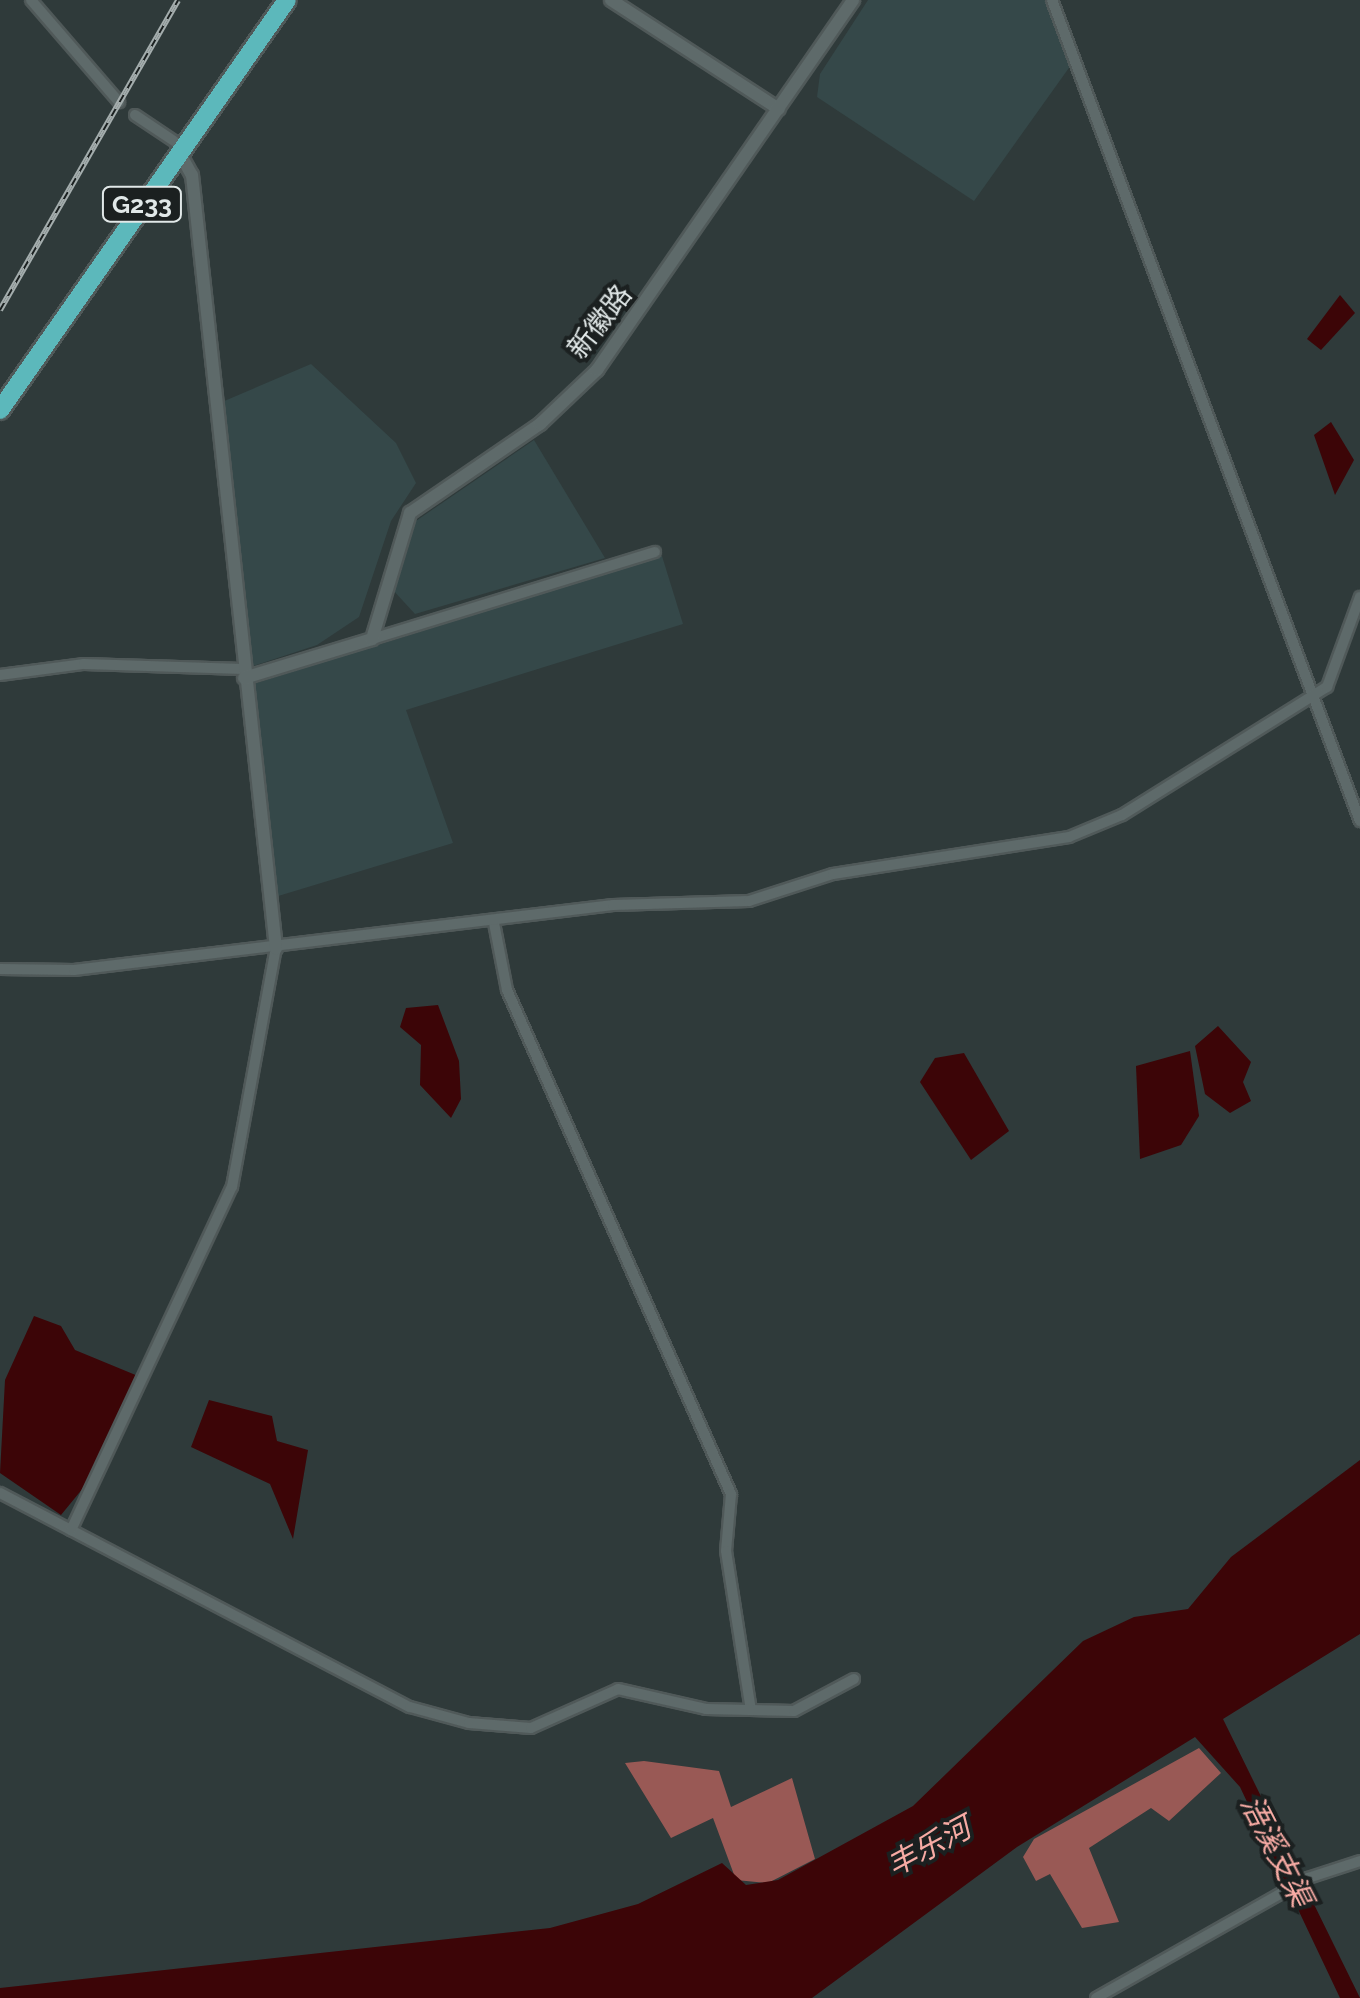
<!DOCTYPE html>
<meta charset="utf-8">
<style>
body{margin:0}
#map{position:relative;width:1360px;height:1998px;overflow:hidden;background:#2f3a3a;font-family:Raleway,"Noto Sans SC",sans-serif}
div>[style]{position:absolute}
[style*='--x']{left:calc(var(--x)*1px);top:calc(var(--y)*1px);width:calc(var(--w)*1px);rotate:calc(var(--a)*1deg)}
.built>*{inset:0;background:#354849}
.forest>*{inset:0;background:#995955}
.water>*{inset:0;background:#3c0507}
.roads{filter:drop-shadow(2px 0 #505959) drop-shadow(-2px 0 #505959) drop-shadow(0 2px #505959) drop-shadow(0 -2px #505959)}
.minor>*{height:10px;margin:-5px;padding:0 5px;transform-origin:5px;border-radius:5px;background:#5e6a6a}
.tertiary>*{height:12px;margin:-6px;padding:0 6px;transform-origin:6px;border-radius:6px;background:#5e6a6a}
.trunk>*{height:18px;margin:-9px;padding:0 9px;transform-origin:9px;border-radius:9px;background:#5cb8bb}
.rail>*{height:6px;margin-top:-3px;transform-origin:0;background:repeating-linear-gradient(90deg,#1b2020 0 8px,#a4adad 0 16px);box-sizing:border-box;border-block:2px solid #a4adad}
span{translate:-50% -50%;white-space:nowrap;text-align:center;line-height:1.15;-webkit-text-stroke:8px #1b2020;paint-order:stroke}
.shield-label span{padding:2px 8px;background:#1b2020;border:2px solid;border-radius:8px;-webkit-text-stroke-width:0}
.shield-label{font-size:25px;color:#e1e8e8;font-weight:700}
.street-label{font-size:28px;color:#e1e8e8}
.water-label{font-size:30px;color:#f7aba4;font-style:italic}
</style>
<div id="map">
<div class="built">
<i style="clip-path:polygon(868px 0,1046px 0,1071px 65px,974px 201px,817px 97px,820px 74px)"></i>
<i style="clip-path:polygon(311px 364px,396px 443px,416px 483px,391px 521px,359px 617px,317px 645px,253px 666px,222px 402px)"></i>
<i style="clip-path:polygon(534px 440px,605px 558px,415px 614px,392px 589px,410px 525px)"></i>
<i style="clip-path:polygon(662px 556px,683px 624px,406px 710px,453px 843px,275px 897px,253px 684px)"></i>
</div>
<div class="forest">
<i style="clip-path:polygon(1199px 1748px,1221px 1773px,1169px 1821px,1151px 1808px,1089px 1848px,1119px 1922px,1082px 1928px,1050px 1874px,1036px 1881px,1023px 1857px,1034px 1839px)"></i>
<i style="clip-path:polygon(644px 1761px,719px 1771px,731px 1807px,792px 1778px,815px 1859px,768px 1883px,736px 1880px,713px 1818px,671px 1838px,625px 1763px)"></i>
</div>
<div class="water">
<i style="clip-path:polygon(1340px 295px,1355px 313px,1321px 350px,1307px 339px)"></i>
<i style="clip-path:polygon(1331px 422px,1354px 460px,1335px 495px,1314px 435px)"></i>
<i style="clip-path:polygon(438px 1005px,459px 1061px,461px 1099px,451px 1118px,420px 1085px,421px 1045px,400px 1027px,406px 1008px)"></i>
<i style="clip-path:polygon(1218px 1026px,1251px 1062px,1243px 1082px,1251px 1101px,1230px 1113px,1205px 1094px,1195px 1046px)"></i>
<i style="clip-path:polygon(1190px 1051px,1199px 1116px,1181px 1145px,1140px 1159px,1136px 1066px)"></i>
<i style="clip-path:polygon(964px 1053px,1009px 1131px,971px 1160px,920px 1082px,935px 1058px)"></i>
<i style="clip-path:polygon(34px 1316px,61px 1326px,75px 1350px,138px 1376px,97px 1471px,61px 1515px,0 1473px,5px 1380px)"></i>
<i style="clip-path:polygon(209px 1400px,272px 1416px,277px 1441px,308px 1450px,293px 1539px,270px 1484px,191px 1447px)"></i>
<i style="clip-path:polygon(1360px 1460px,1360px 1634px,1223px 1719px,1360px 1998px,1340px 1998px,1240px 1787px,1195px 1737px,1017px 1847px,812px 1998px,0 1998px,0 1988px,550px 1928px,638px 1904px,722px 1863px,746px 1885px,778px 1880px,913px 1806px,1083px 1641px,1134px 1617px,1188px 1609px,1231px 1557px)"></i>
</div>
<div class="roads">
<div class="minor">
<i style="--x:31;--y:0;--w:135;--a:49.2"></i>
<i style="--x:1052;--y:0;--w:877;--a:69.44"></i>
<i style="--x:135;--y:115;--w:47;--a:33.7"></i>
<i style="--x:372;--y:639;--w:296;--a:-17.1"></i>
<i style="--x:0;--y:675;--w:85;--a:-7.5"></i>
<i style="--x:84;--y:664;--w:159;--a:1.8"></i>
<i style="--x:494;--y:923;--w:68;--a:79"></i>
<i style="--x:507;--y:990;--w:552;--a:66.04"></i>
<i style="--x:731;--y:1494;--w:57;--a:95"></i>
<i style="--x:726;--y:1551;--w:161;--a:81.1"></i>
<i style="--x:0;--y:969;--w:74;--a:0.8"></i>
<i style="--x:74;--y:970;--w:543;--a:-6.88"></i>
<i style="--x:613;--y:905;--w:136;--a:-1.7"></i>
<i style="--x:749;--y:901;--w:88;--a:-17.8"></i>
<i style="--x:833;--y:874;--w:239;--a:-8.9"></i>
<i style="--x:1069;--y:837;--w:57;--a:-22.5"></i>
<i style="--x:1122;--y:815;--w:242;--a:-32"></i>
<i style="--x:1327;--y:687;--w:96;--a:-69.9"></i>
<i style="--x:0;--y:1493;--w:462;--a:27.6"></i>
<i style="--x:410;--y:1707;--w:61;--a:15.2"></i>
<i style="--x:469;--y:1723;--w:62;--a:4.6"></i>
<i style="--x:531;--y:1728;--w:95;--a:-24.1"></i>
<i style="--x:618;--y:1689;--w:90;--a:12.8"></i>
<i style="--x:706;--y:1709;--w:88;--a:1.3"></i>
<i style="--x:794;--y:1711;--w:68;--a:-28.1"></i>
<i style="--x:71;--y:1530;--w:379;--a:-64.9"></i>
<i style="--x:232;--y:1187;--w:243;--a:-79.6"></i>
<i style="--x:1096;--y:1998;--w:244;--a:-29.5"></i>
<i style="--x:1308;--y:1878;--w:55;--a:-18.1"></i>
</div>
<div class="tertiary">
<i style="--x:611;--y:0;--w:200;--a:33"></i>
<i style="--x:179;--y:152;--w:26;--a:61"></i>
<i style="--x:192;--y:175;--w:778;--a:83.8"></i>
<i style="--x:244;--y:678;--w:134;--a:-16.9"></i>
<i style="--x:372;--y:639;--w:132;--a:-73.2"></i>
<i style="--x:410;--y:513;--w:158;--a:-34.4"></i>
<i style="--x:540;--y:424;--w:79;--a:-43.5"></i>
<i style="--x:597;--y:370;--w:450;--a:-55.3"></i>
</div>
<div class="trunk">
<i style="--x:0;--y:410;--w:500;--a:-55.01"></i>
</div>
</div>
<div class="rail">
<i style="--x:0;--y:310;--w:357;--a:-60.1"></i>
</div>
<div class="shield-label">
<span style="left:142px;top:204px">G233</span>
</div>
<div class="street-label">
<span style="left:600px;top:322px;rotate:-52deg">新徽路</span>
</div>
<div class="water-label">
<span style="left:929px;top:1847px;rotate:-28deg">丰乐河</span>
<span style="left:1276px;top:1851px;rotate:63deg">浯溪支渠</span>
</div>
</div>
